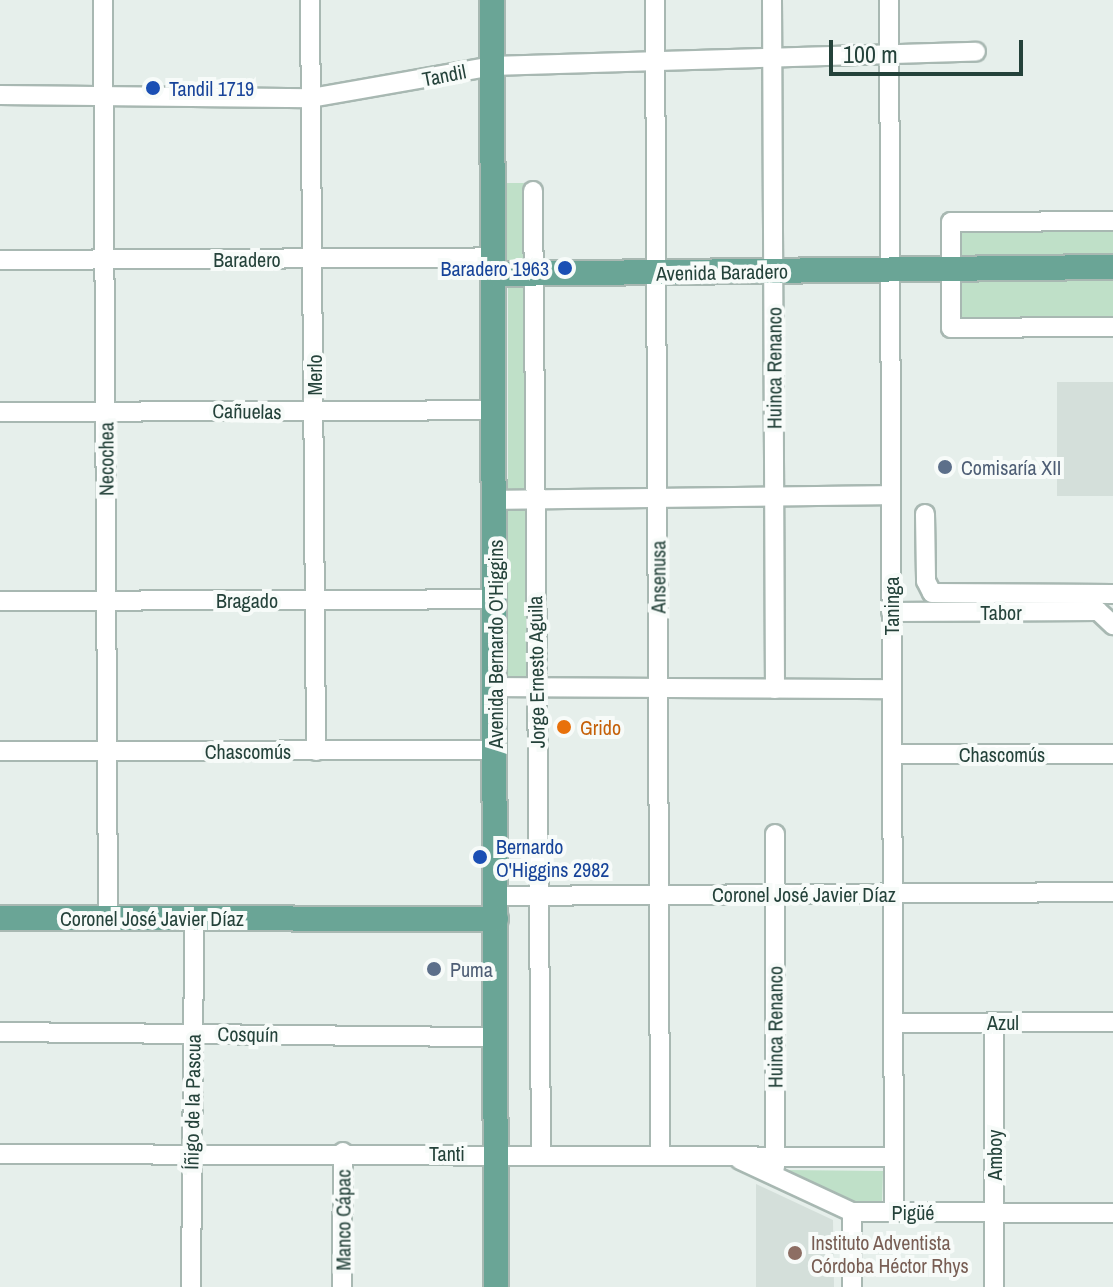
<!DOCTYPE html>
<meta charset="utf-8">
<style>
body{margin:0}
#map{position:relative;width:1113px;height:1287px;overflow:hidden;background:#e6efeb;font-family:"Archivo Narrow",sans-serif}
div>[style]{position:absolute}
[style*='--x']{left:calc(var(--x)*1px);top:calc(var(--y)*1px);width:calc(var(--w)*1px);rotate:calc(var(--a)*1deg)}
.built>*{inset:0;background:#d4dfda;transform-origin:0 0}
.green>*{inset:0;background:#bfe0c8;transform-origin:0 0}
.roads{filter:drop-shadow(2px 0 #a8b8b2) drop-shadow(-2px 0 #a8b8b2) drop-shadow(0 2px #a8b8b2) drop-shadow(0 -2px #a8b8b2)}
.minor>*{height:18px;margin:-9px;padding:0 9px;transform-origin:9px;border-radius:9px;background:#fff}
.major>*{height:24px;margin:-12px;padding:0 12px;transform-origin:12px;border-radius:12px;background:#6aa596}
.dots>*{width:22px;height:22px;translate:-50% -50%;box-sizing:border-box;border:4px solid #f7fbf9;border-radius:50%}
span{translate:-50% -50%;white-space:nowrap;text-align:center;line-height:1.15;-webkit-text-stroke:8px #f7fbf9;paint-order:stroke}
.street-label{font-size:20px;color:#24423a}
.transit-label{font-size:20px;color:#164399}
.left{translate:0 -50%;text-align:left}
.right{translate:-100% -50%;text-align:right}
.service-label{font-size:20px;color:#4e5e75}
.food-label{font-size:20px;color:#c56008}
.education-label{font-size:20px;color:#785e54}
.scale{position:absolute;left:829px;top:40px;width:194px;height:36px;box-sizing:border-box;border:4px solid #24423a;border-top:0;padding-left:10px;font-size:24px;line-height:28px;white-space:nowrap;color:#24423a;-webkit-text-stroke:6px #f7fbf9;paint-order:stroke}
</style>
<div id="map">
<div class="built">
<i style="left:1057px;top:382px;width:56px;height:114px"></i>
<i style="clip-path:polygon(756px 1184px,833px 1220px,834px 1287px,756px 1287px)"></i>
</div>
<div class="green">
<i style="left:504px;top:183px;width:20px;height:85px"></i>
<i style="left:1113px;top:228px;width:33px;height:158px;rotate:90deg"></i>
<i style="left:957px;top:274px;width:156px;height:46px"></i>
<i style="left:508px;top:282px;width:24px;height:207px"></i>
<i style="left:530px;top:503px;width:181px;height:27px;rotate:90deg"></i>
<i style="clip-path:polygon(786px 1170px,883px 1171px,882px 1206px,857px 1205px)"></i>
</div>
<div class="roads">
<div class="minor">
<i style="--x:103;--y:0;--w:918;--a:89.69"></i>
<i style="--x:310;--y:0;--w:751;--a:89.54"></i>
<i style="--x:655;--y:0;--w:1154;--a:89.75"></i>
<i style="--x:772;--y:0;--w:689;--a:89.75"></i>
<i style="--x:889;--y:0;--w:1212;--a:89.76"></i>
<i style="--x:0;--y:95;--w:311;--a:0.6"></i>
<i style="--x:311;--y:98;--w:184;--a:-10"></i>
<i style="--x:492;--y:66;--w:484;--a:-1.7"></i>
<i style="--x:533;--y:191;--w:962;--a:89.52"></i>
<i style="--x:1113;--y:221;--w:162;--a:179.6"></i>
<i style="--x:951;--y:222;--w:106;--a:90"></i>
<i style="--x:951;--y:328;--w:162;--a:-0.4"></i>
<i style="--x:0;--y:260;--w:493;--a:-0.3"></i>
<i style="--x:0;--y:412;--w:494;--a:-0.2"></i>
<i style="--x:494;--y:500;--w:397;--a:-0.7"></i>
<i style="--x:925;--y:514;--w:67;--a:89.1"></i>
<i style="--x:926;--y:581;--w:13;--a:63"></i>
<i style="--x:932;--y:593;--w:181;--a:0.3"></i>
<i style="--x:0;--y:601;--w:494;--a:-0.2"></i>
<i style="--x:891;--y:612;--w:207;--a:-0.3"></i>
<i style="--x:1098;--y:611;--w:21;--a:43"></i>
<i style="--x:495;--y:687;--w:397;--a:0.3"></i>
<i style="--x:0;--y:751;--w:495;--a:-0.1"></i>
<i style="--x:892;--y:754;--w:221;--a:0"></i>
<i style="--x:775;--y:834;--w:333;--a:90"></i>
<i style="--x:496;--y:896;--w:617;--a:-0.37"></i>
<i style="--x:893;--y:1023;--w:220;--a:-0.3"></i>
<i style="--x:0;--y:1032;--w:496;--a:0.6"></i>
<i style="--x:0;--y:1154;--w:894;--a:0.19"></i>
<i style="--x:740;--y:1160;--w:123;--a:24.9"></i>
<i style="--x:852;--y:1212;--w:261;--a:0.2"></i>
<i style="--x:852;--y:1212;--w:75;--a:90"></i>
<i style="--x:191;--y:1287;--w:369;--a:-89.5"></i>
<i style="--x:342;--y:1287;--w:135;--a:-89.6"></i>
<i style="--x:994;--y:1287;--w:264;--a:-90"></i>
</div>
<div class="major">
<i style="--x:492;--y:0;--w:1287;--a:89.82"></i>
<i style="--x:493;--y:274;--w:620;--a:-0.65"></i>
<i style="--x:0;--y:918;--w:496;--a:0.1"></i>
</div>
</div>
<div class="dots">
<i style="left:153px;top:88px;background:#1a4fb4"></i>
<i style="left:565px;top:268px;background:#1a4fb4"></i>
<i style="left:945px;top:467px;background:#5c6f8a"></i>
<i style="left:564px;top:727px;background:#e8710a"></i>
<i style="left:480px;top:857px;background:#1a4fb4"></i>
<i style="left:434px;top:969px;background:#5c6f8a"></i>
<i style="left:795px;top:1253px;background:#8d6e63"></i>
</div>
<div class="street-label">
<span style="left:444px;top:75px;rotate:-11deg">Tandil</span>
<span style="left:247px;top:259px">Baradero</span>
<span style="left:722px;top:272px;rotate:-1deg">Avenida Baradero</span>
<span style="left:774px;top:368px;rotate:-90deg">Huinca Renanco</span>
<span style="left:314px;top:375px;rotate:-90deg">Merlo</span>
<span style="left:247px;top:411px;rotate:1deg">Cañuelas</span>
<span style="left:106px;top:459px;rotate:-90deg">Necochea</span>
<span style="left:658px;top:577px;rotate:-90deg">Ansenusa</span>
<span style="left:247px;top:600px">Bragado</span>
<span style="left:891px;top:606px;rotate:-90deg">Taninga</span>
<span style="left:1001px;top:612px">Tabor</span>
<span style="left:495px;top:644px;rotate:-90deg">Avenida Bernardo O'Higgins</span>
<span style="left:536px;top:672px;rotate:-91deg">Jorge Ernesto Aguila</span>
<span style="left:248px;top:751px">Chascomús</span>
<span style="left:1002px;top:754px">Chascomús</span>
<span style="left:804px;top:894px">Coronel José Javier Díaz</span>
<span style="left:152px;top:918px">Coronel José Javier Díaz</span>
<span style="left:1003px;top:1022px">Azul</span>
<span style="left:775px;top:1027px;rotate:-90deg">Huinca Renanco</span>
<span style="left:248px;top:1034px;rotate:1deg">Cosquín</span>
<span style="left:192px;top:1102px;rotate:-89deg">Íñigo de la Pascua</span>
<span style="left:447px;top:1153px">Tanti</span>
<span style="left:994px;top:1155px;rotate:-90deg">Amboy</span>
<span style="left:913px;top:1212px">Pigüé</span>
<span style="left:343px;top:1220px;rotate:-90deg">Manco Cápac</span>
</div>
<div class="transit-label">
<span class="left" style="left:169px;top:88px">Tandil 1719</span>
<span class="right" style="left:549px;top:268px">Baradero 1963</span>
<span class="left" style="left:496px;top:858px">Bernardo<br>O'Higgins 2982</span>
</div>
<div class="service-label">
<span class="left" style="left:961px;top:467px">Comisaría XII</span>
<span class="left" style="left:450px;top:969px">Puma</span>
</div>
<div class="food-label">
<span class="left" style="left:580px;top:727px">Grido</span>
</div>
<div class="education-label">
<span class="left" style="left:811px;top:1254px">Instituto Adventista<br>Córdoba Héctor Rhys</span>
</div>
<div class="scale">100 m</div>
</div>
